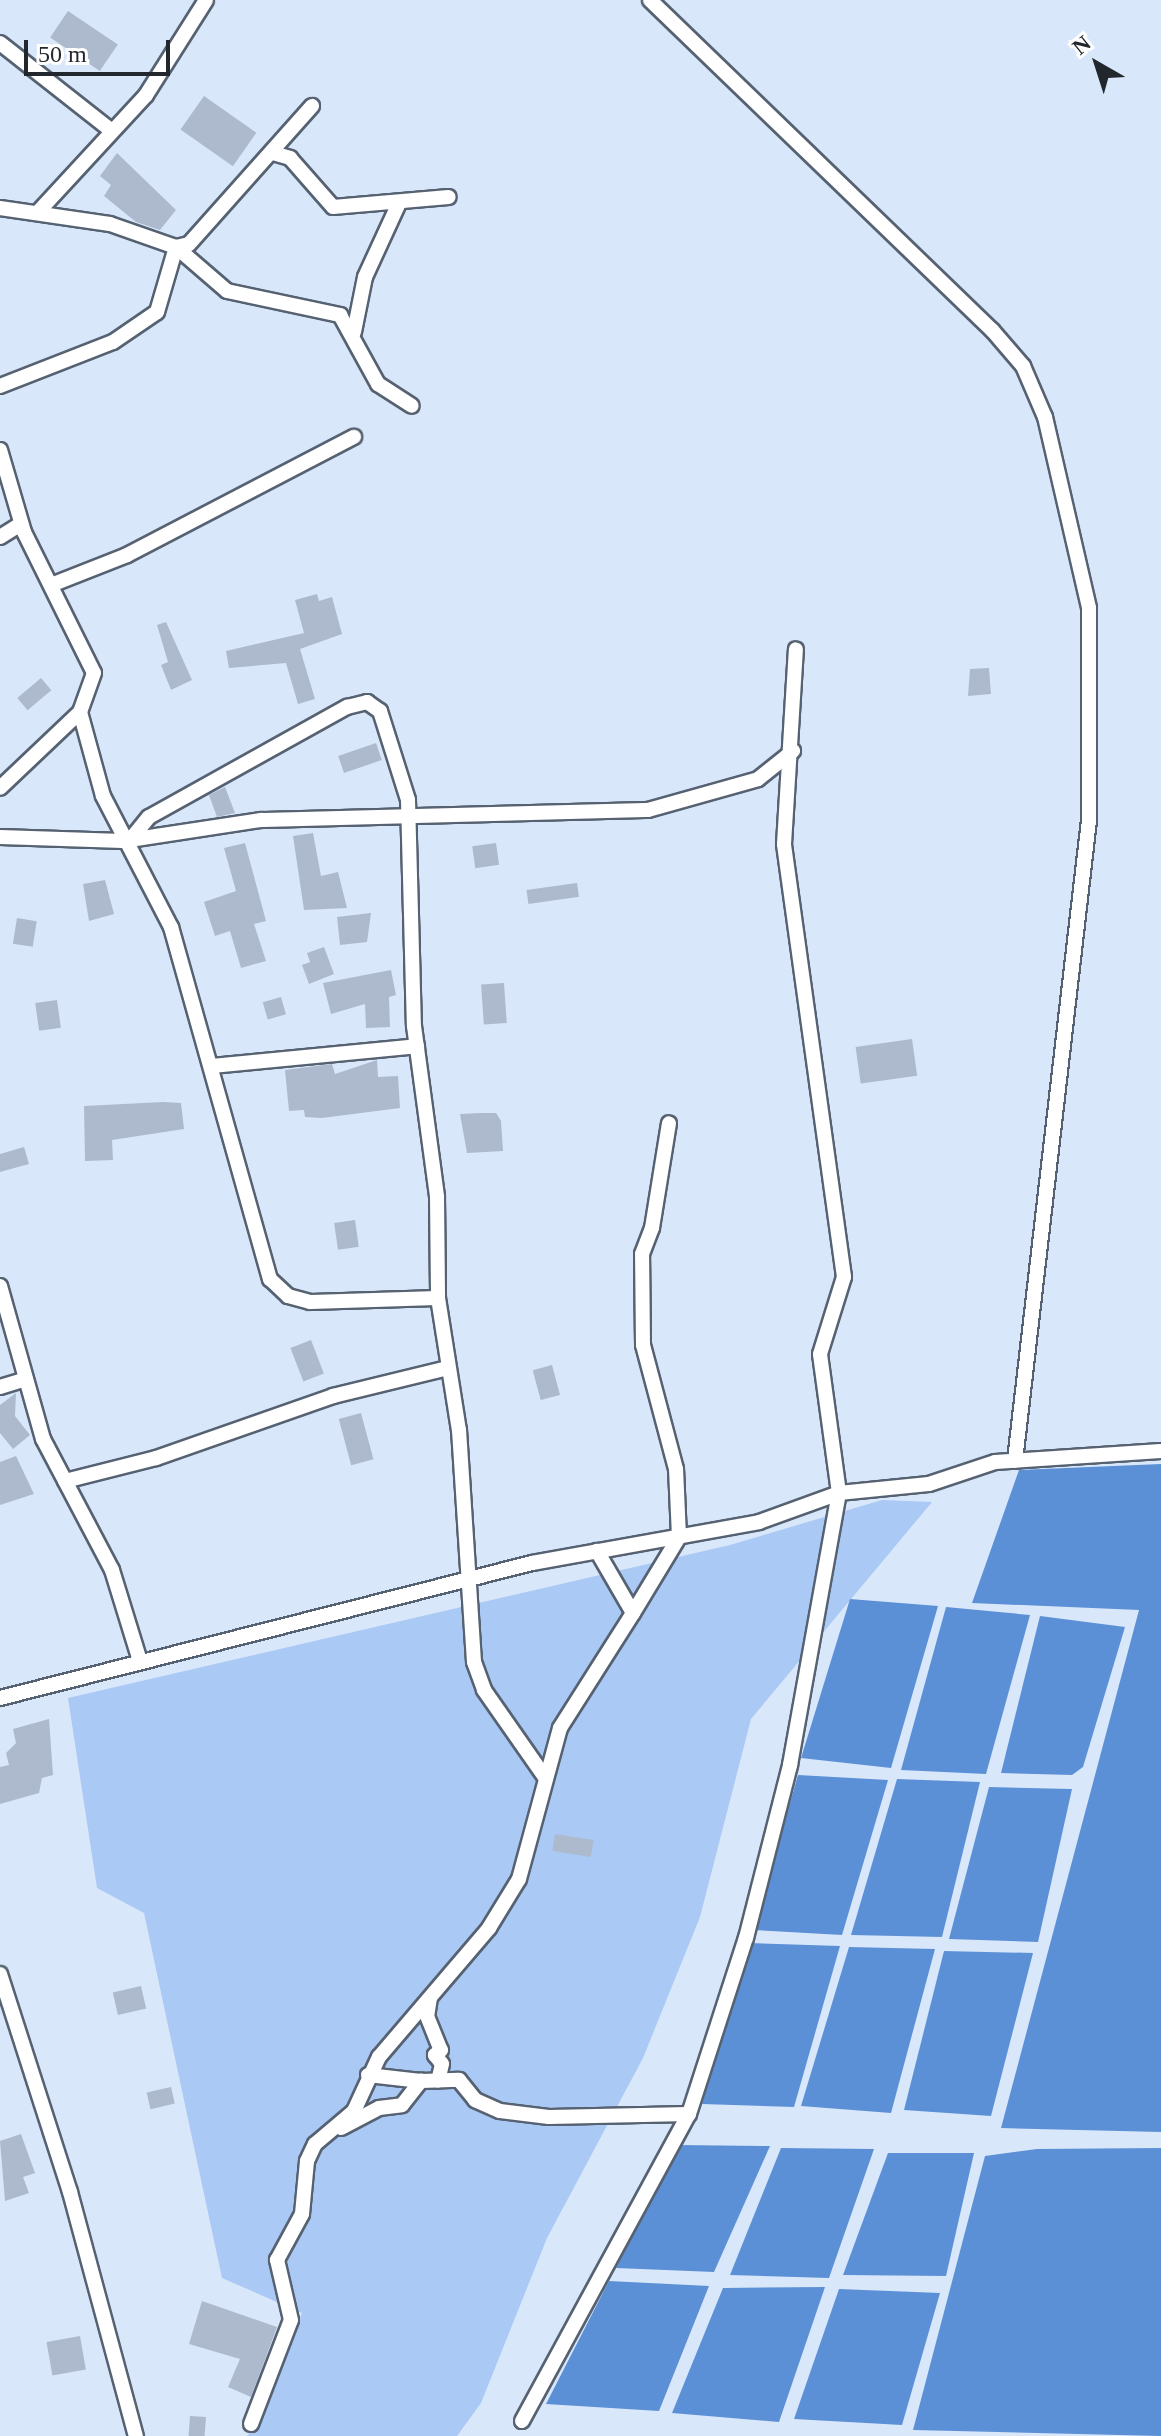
<!DOCTYPE html>
<style>
body{margin:0}
#map{position:relative;width:1161px;height:2436px;overflow:hidden;background:#d9e7fb;font-family:"Times New Roman",serif}
div>[style]{position:absolute}
[style*='--x']{left:calc(var(--x)*1px);top:calc(var(--y)*1px);width:calc(var(--w)*1px);rotate:calc(var(--a)*1deg)}
.green>*{inset:0;background:#aac9f4}
.water>*{inset:0;background:#5c90d6}
.building>*{inset:0;background:#adbacd;transform-origin:0 0}
.roads{filter:drop-shadow(2px 0 #566272) drop-shadow(-2px 0 #566272) drop-shadow(0 2px #566272) drop-shadow(0 -2px #566272)}
.minor>*{height:14px;margin:-7px;padding:0 7px;transform-origin:7px;border-radius:7px;background:#fff}
span{translate:-50% -50%;white-space:nowrap;text-align:center;line-height:1.15;-webkit-text-stroke:7px #fff;paint-order:stroke}
.north{position:absolute;left:1057px;top:24px;width:80px;height:80px;-webkit-text-stroke:6px #fff;paint-order:stroke;rotate:321deg;font-size:22px;font-weight:700;line-height:32px;text-align:center;color:#22272e}
.north::after{content:'';display:block;margin:auto;width:28px;height:36px;background:#22272e;clip-path:polygon(50% 0,100% 100%,50% 72%,0 100%)}
.scale{position:absolute;left:24px;top:40px;width:146px;height:36px;box-sizing:border-box;border:4px solid #22272e;border-top:0;padding-left:10px;font-size:24px;line-height:28px;white-space:nowrap;color:#22272e;-webkit-text-stroke:6px #fff;paint-order:stroke}
</style>
<div id="map">
<div class="green">
<i style="clip-path:polygon(882px 1500px,932px 1502px,751px 1719px,700px 1917px,643px 2058px,547px 2238px,481px 2403px,457px 2436px,247px 2436px,262px 2419px,302px 2313px,222px 2278px,144px 1913px,97px 1888px,68px 1698px,730px 1545px)"></i>
</div>
<div class="water">
<i style="clip-path:polygon(1161px 1464px,1161px 2132px,1001px 2128px,1139px 1610px,972px 1603px,1019px 1470px)"></i>
<i style="clip-path:polygon(850px 1599px,938px 1606px,891px 1768px,801px 1758px)"></i>
<i style="clip-path:polygon(946px 1607px,1030px 1615px,986px 1774px,901px 1770px)"></i>
<i style="clip-path:polygon(1040px 1616px,1125px 1627px,1083px 1767px,1072px 1775px,1001px 1773px)"></i>
<i style="clip-path:polygon(798px 1775px,888px 1780px,842px 1935px,753px 1930px)"></i>
<i style="clip-path:polygon(897px 1779px,980px 1782px,942px 1937px,851px 1935px)"></i>
<i style="clip-path:polygon(989px 1787px,1072px 1789px,1038px 1942px,949px 1939px)"></i>
<i style="clip-path:polygon(749px 1943px,840px 1946px,794px 2107px,702px 2104px)"></i>
<i style="clip-path:polygon(849px 1947px,935px 1949px,891px 2113px,801px 2106px)"></i>
<i style="clip-path:polygon(944px 1951px,1033px 1953px,991px 2116px,904px 2110px)"></i>
<i style="clip-path:polygon(678px 2145px,770px 2146px,714px 2272px,616px 2268px)"></i>
<i style="clip-path:polygon(781px 2148px,874px 2149px,829px 2278px,730px 2275px)"></i>
<i style="clip-path:polygon(1161px 2148px,1161px 2436px,913px 2430px,985px 2156px,1037px 2149px)"></i>
<i style="clip-path:polygon(888px 2153px,974px 2153px,946px 2276px,843px 2275px)"></i>
<i style="clip-path:polygon(609px 2281px,709px 2286px,659px 2411px,546px 2404px)"></i>
<i style="clip-path:polygon(825px 2287px,779px 2422px,672px 2413px,723px 2288px)"></i>
<i style="clip-path:polygon(839px 2289px,940px 2293px,902px 2425px,794px 2419px)"></i>
</div>
<div class="building">
<i style="left:68px;top:11px;width:60px;height:32px;rotate:34deg"></i>
<i style="left:204px;top:96px;width:64px;height:41px;rotate:35deg"></i>
<i style="clip-path:polygon(117px 153px,176px 210px,160px 230px,136px 222px,104px 196px,111px 185px,100px 176px)"></i>
<i style="clip-path:polygon(317px 594px,319px 601px,332px 597px,342px 634px,300px 649px,315px 699px,298px 704px,286px 663px,229px 668px,226px 651px,304px 633px,295px 600px)"></i>
<i style="clip-path:polygon(166px 622px,192px 680px,171px 690px,161px 665px,168px 662px,157px 625px)"></i>
<i style="clip-path:polygon(989px 668px,991px 694px,968px 696px,970px 669px)"></i>
<i style="left:41px;top:678px;width:16px;height:31px;rotate:50deg"></i>
<i style="left:376px;top:743px;width:18px;height:40px;rotate:71deg"></i>
<i style="clip-path:polygon(225px 787px,235px 813px,217px 817px,209px 795px)"></i>
<i style="clip-path:polygon(313px 833px,321px 876px,338px 872px,347px 908px,304px 910px,293px 836px)"></i>
<i style="clip-path:polygon(245px 843px,266px 921px,254px 924px,266px 961px,241px 968px,230px 931px,215px 936px,204px 902px,236px 891px,224px 848px)"></i>
<i style="left:496px;top:843px;width:22px;height:24px;rotate:82deg"></i>
<i style="clip-path:polygon(105px 880px,114px 914px,89px 921px,83px 884px)"></i>
<i style="left:577px;top:883px;width:14px;height:51px;rotate:82deg"></i>
<i style="clip-path:polygon(371px 913px,367px 942px,340px 945px,337px 917px)"></i>
<i style="left:17px;top:918px;width:20px;height:26px;rotate:9deg"></i>
<i style="clip-path:polygon(324px 947px,334px 974px,309px 984px,302px 965px,310px 962px,307px 953px)"></i>
<i style="clip-path:polygon(391px 970px,396px 995px,389px 997px,390px 1027px,366px 1028px,365px 1004px,331px 1014px,323px 983px)"></i>
<i style="left:504px;top:983px;width:40px;height:23px;rotate:86deg"></i>
<i style="left:281px;top:997px;width:18px;height:19px;rotate:74deg"></i>
<i style="left:57px;top:1000px;width:28px;height:22px;rotate:82deg"></i>
<i style="left:912px;top:1039px;width:37px;height:57px;rotate:82deg"></i>
<i style="clip-path:polygon(377px 1060px,378px 1077px,398px 1076px,400px 1108px,322px 1118px,305px 1117px,304px 1110px,289px 1111px,285px 1070px,332px 1064px,335px 1074px)"></i>
<i style="clip-path:polygon(163px 1102px,181px 1103px,184px 1129px,112px 1140px,113px 1160px,85px 1161px,84px 1106px)"></i>
<i style="clip-path:polygon(481px 1113px,496px 1113px,501px 1121px,503px 1151px,467px 1153px,460px 1114px)"></i>
<i style="clip-path:polygon(24px 1147px,29px 1164px,0 1172px,0 1154px)"></i>
<i style="left:355px;top:1220px;width:27px;height:21px;rotate:82deg"></i>
<i style="left:311px;top:1340px;width:36px;height:22px;rotate:69deg"></i>
<i style="left:552px;top:1365px;width:31px;height:20px;rotate:75deg"></i>
<i style="clip-path:polygon(16px 1393px,15px 1416px,30px 1435px,13px 1449px,0 1433px,0 1405px)"></i>
<i style="left:361px;top:1413px;width:48px;height:23px;rotate:75deg"></i>
<i style="clip-path:polygon(16px 1456px,34px 1494px,0 1505px,0 1462px)"></i>
<i style="clip-path:polygon(49px 1719px,53px 1775px,42px 1778px,39px 1793px,0 1804px,0 1767px,9px 1765px,6px 1753px,16px 1743px,13px 1729px)"></i>
<i style="left:555px;top:1834px;width:39px;height:17px;rotate:9deg"></i>
<i style="left:141px;top:1986px;width:23px;height:29px;rotate:77deg"></i>
<i style="left:171px;top:2087px;width:17px;height:25px;rotate:77deg"></i>
<i style="clip-path:polygon(21px 2134px,35px 2173px,23px 2177px,29px 2193px,5px 2201px,0 2141px)"></i>
<i style="clip-path:polygon(202px 2301px,277px 2327px,251px 2397px,228px 2387px,240px 2359px,189px 2344px)"></i>
<i style="left:80px;top:2336px;width:34px;height:34px;rotate:80deg"></i>
<i style="left:190px;top:2416px;width:16px;height:20px;rotate:4deg"></i>
</div>
<div class="roads">
<div class="minor">
<i style="--x:650;--y:0;--w:475;--a:44"></i>
<i style="--x:992;--y:330;--w:48;--a:49.3"></i>
<i style="--x:1023;--y:366;--w:56;--a:66.7"></i>
<i style="--x:1045;--y:417;--w:196;--a:77"></i>
<i style="--x:1089;--y:608;--w:212;--a:90"></i>
<i style="--x:1089;--y:820;--w:645;--a:96.59"></i>
<i style="--x:0;--y:43;--w:142;--a:38.2"></i>
<i style="--x:273;--y:153;--w:18;--a:16"></i>
<i style="--x:290;--y:158;--w:65;--a:48.7"></i>
<i style="--x:333;--y:207;--w:116;--a:-4.9"></i>
<i style="--x:0;--y:208;--w:111;--a:8.3"></i>
<i style="--x:110;--y:224;--w:70;--a:19.2"></i>
<i style="--x:176;--y:247;--w:13;--a:-13"></i>
<i style="--x:189;--y:244;--w:185;--a:-48.3"></i>
<i style="--x:39;--y:211;--w:158;--a:-47.3"></i>
<i style="--x:146;--y:95;--w:112;--a:-57.7"></i>
<i style="--x:354;--y:332;--w:56;--a:-78.7"></i>
<i style="--x:365;--y:277;--w:81;--a:-65.3"></i>
<i style="--x:0;--y:386;--w:121;--a:-21.3"></i>
<i style="--x:113;--y:342;--w:53;--a:-34.3"></i>
<i style="--x:157;--y:312;--w:68;--a:-73.7"></i>
<i style="--x:176;--y:247;--w:67;--a:40.8"></i>
<i style="--x:227;--y:291;--w:116;--a:12"></i>
<i style="--x:340;--y:315;--w:79;--a:61.2"></i>
<i style="--x:378;--y:384;--w:40;--a:32.9"></i>
<i style="--x:0;--y:450;--w:85;--a:73.7"></i>
<i style="--x:24;--y:532;--w:157;--a:63.6"></i>
<i style="--x:94;--y:673;--w:41;--a:109.7"></i>
<i style="--x:80;--y:712;--w:110;--a:136.5"></i>
<i style="--x:0;--y:537;--w:25;--a:-32"></i>
<i style="--x:51;--y:585;--w:82;--a:-21.5"></i>
<i style="--x:127;--y:555;--w:256;--a:-27.5"></i>
<i style="--x:80;--y:712;--w:87;--a:74.7"></i>
<i style="--x:103;--y:796;--w:148;--a:62.6"></i>
<i style="--x:171;--y:927;--w:366;--a:74.3"></i>
<i style="--x:270;--y:1279;--w:25;--a:43"></i>
<i style="--x:288;--y:1296;--w:23;--a:15"></i>
<i style="--x:310;--y:1302;--w:128;--a:-1.8"></i>
<i style="--x:0;--y:837;--w:123;--a:1.9"></i>
<i style="--x:123;--y:841;--w:140;--a:-8.7"></i>
<i style="--x:261;--y:820;--w:387;--a:-1.5"></i>
<i style="--x:648;--y:810;--w:114;--a:-15.7"></i>
<i style="--x:758;--y:779;--w:45;--a:-38.7"></i>
<i style="--x:131;--y:839;--w:28;--a:-51"></i>
<i style="--x:149;--y:817;--w:227;--a:-29.1"></i>
<i style="--x:347;--y:707;--w:21;--a:-14"></i>
<i style="--x:367;--y:702;--w:16;--a:35"></i>
<i style="--x:380;--y:711;--w:93;--a:72.5"></i>
<i style="--x:408;--y:800;--w:226;--a:88.5"></i>
<i style="--x:414;--y:1026;--w:173;--a:82.3"></i>
<i style="--x:437;--y:1197;--w:101;--a:89.4"></i>
<i style="--x:438;--y:1298;--w:134;--a:81"></i>
<i style="--x:459;--y:1430;--w:232;--a:86.3"></i>
<i style="--x:474;--y:1662;--w:30;--a:70"></i>
<i style="--x:484;--y:1690;--w:105;--a:55.1"></i>
<i style="--x:211;--y:1066;--w:207;--a:-5.5"></i>
<i style="--x:0;--y:1286;--w:159;--a:74.3"></i>
<i style="--x:43;--y:1439;--w:148;--a:62.2"></i>
<i style="--x:112;--y:1570;--w:95;--a:72.9"></i>
<i style="--x:0;--y:1387;--w:27;--a:-17"></i>
<i style="--x:65;--y:1481;--w:94;--a:-14.2"></i>
<i style="--x:156;--y:1458;--w:188;--a:-19.3"></i>
<i style="--x:333;--y:1396;--w:118;--a:-13.7"></i>
<i style="--x:633;--y:1613;--w:89;--a:-58.8"></i>
<i style="--x:679;--y:1537;--w:68;--a:-92.5"></i>
<i style="--x:676;--y:1469;--w:128;--a:-104.9"></i>
<i style="--x:643;--y:1345;--w:91;--a:-90.6"></i>
<i style="--x:642;--y:1254;--w:28;--a:-69"></i>
<i style="--x:652;--y:1228;--w:106;--a:-80.8"></i>
<i style="--x:0;--y:1698;--w:549;--a:-14.24"></i>
<i style="--x:532;--y:1563;--w:231;--a:-10.2"></i>
<i style="--x:759;--y:1522;--w:85;--a:-19.9"></i>
<i style="--x:839;--y:1493;--w:90;--a:-5.7"></i>
<i style="--x:929;--y:1484;--w:70;--a:-18.4"></i>
<i style="--x:995;--y:1462;--w:166;--a:-3.8"></i>
<i style="--x:0;--y:1974;--w:229;--a:72.2"></i>
<i style="--x:70;--y:2192;--w:253;--a:74.9"></i>
<i style="--x:430;--y:1998;--w:18;--a:99"></i>
<i style="--x:427;--y:2016;--w:37;--a:68"></i>
<i style="--x:441;--y:2050;--w:8;--a:140"></i>
<i style="--x:435;--y:2055;--w:11;--a:52"></i>
<i style="--x:442;--y:2064;--w:17;--a:103"></i>
<i style="--x:368;--y:2075;--w:53;--a:6.5"></i>
<i style="--x:341;--y:2128;--w:43;--a:-27.8"></i>
<i style="--x:379;--y:2108;--w:23;--a:-7"></i>
<i style="--x:402;--y:2105;--w:31;--a:-52"></i>
<i style="--x:421;--y:2081;--w:38;--a:-2"></i>
<i style="--x:459;--y:2080;--w:26;--a:51"></i>
<i style="--x:475;--y:2100;--w:27;--a:24"></i>
<i style="--x:500;--y:2111;--w:49;--a:7"></i>
<i style="--x:549;--y:2117;--w:140;--a:-1.2"></i>
<i style="--x:522;--y:2421;--w:349;--a:-61.5"></i>
<i style="--x:689;--y:2114;--w:185;--a:-72.1"></i>
<i style="--x:746;--y:1938;--w:179;--a:-75.7"></i>
<i style="--x:790;--y:1765;--w:276;--a:-79.8"></i>
<i style="--x:839;--y:1493;--w:140;--a:-97.8"></i>
<i style="--x:820;--y:1354;--w:81;--a:-72.7"></i>
<i style="--x:844;--y:1277;--w:437;--a:-97.9"></i>
<i style="--x:784;--y:844;--w:195;--a:-86.5"></i>
<i style="--x:251;--y:2424;--w:111;--a:-69"></i>
<i style="--x:291;--y:2320;--w:62;--a:-103.1"></i>
<i style="--x:277;--y:2260;--w:52;--a:-61.5"></i>
<i style="--x:302;--y:2214;--w:53;--a:-84.6"></i>
<i style="--x:307;--y:2161;--w:19;--a:-65"></i>
<i style="--x:315;--y:2144;--w:51;--a:-40.2"></i>
<i style="--x:354;--y:2111;--w:60;--a:-65.2"></i>
<i style="--x:379;--y:2057;--w:170;--a:-49.5"></i>
<i style="--x:489;--y:1928;--w:57;--a:-58.5"></i>
<i style="--x:519;--y:1879;--w:156;--a:-74.8"></i>
<i style="--x:560;--y:1728;--w:136;--a:-57.6"></i>
<i style="--x:633;--y:1613;--w:72;--a:-120.1"></i>
</div>
</div>
<div class="north">N</div>
<div class="scale">50 m</div>
</div>
